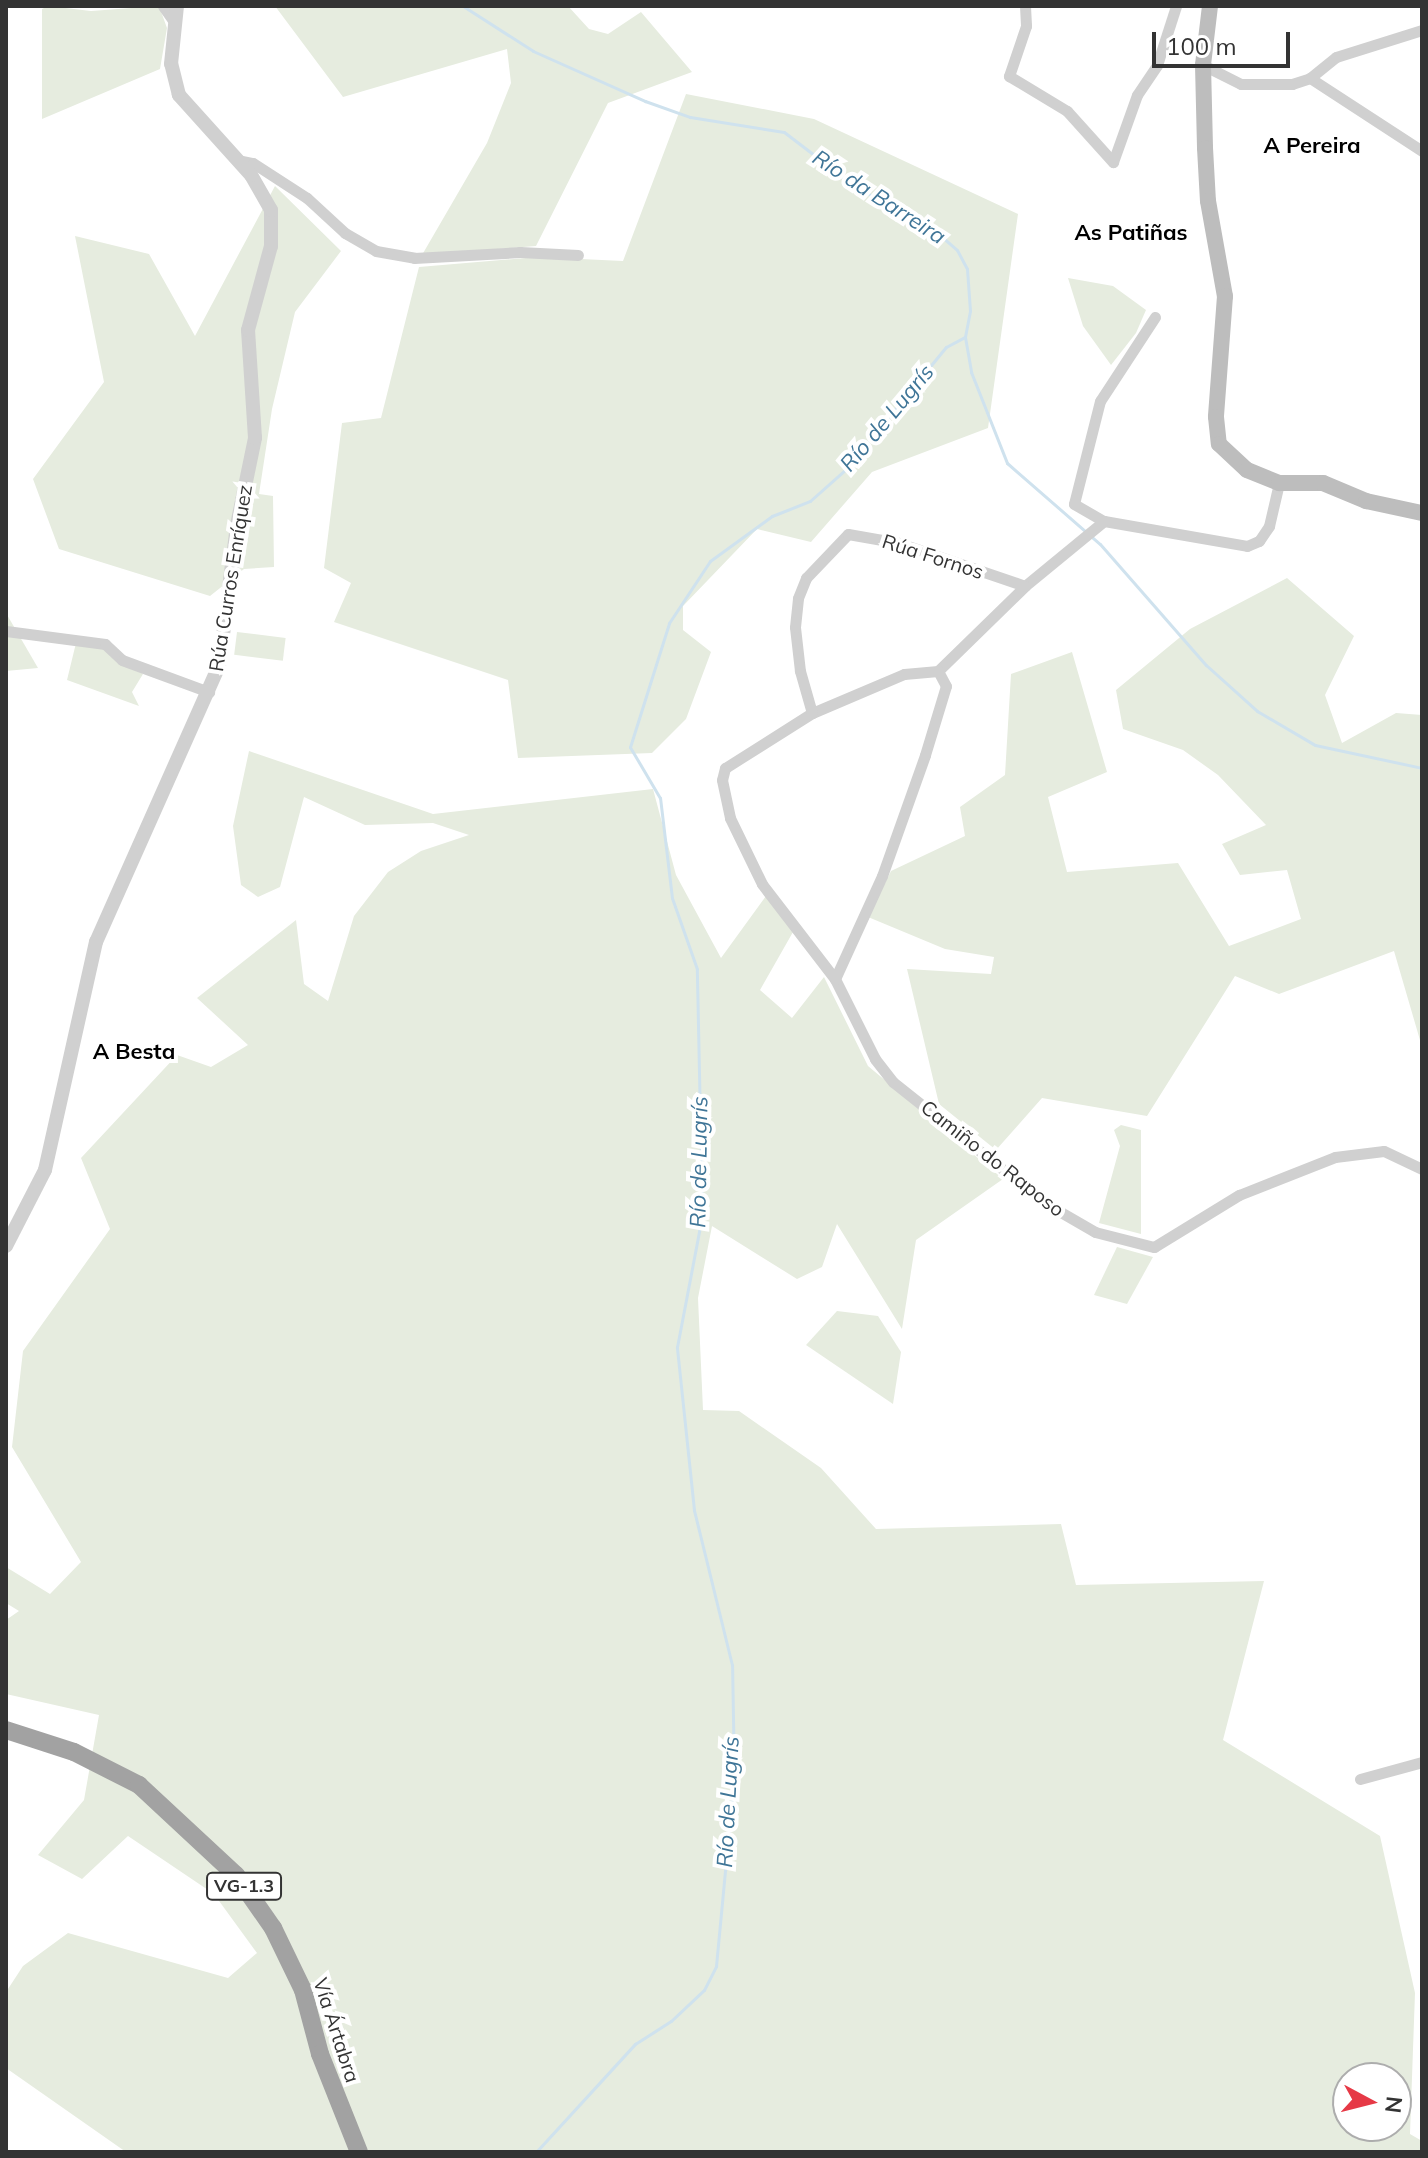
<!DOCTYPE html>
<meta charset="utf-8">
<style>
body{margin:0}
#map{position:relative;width:1428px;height:2158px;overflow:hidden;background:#fff;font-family:Mulish,sans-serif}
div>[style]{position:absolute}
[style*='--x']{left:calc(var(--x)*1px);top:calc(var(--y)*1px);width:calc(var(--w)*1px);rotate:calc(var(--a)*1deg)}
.green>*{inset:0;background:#e6ecdf;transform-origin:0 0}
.stream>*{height:3px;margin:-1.5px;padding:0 1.5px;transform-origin:1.5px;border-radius:1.5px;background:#cfe2ee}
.minor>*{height:11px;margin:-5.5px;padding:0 5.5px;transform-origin:5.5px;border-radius:5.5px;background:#d0d0d0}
.tertiary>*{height:14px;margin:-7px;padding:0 7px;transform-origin:7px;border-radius:7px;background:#d0d0d0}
.secondary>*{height:16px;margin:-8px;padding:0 8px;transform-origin:8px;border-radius:8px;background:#bdbdbd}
.trunk>*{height:18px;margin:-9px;padding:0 9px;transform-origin:9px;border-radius:9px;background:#a2a2a2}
span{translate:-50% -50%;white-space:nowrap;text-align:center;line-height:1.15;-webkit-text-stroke:8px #fff;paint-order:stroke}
.shield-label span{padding:2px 6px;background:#fff;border:2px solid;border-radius:6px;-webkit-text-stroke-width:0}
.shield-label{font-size:18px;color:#333;font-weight:700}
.street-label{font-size:20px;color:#333}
.neighbourhood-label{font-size:22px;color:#000;font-weight:700}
.water-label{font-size:22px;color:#3f7597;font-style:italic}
.frame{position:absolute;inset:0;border:8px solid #333;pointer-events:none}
.north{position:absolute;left:1332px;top:2062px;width:80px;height:80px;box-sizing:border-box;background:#fff;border:2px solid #adadad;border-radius:50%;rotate:97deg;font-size:22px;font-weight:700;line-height:32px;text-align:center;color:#333}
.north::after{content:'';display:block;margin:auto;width:28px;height:36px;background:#e63946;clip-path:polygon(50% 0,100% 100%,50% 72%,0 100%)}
.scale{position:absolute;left:1152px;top:32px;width:138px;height:36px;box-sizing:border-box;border:4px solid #333;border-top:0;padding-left:10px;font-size:24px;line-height:28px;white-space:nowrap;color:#333;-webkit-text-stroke:6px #fff;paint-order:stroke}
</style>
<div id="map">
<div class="green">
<i style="clip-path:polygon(48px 6px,91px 11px,159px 6px,167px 28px,160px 69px,42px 119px,42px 9px)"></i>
<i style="clip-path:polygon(275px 6px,568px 6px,589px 29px,608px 34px,641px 12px,692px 72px,608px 103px,536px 246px,422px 255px,487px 143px,511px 83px,507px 49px,343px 97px)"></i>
<i style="clip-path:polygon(686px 94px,814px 119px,1018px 214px,988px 428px,872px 472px,811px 542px,757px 529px,683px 606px,683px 630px,711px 652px,686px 719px,652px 753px,518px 758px,508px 680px,334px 622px,351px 583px,324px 568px,342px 423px,381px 418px,419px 267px,538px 257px,623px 261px)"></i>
<i style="clip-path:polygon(275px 186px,341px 251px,295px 312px,272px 409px,259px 494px,273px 496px,274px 567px,244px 569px,210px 596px,59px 549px,33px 479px,104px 382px,75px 236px,149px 254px,195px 336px)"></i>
<i style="clip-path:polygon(1068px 278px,1113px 286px,1146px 310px,1136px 333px,1111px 365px,1083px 326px)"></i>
<i style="clip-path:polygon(1287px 578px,1354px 636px,1325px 695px,1342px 743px,1396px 713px,1422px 715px,1422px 1047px,1394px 951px,1279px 994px,1235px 976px,1147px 1116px,1042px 1098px,996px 1150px,939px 1104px,907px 969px,991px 974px,994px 957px,945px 949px,868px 917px,891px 871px,965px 836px,960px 807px,1005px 775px,1011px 674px,1072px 652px,1107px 772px,1048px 797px,1067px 872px,1178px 863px,1229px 946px,1301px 919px,1287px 870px,1240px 875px,1222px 844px,1266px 825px,1218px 775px,1183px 750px,1123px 729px,1116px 690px,1190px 629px)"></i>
<i style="clip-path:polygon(6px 613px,38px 668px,6px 671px)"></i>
<i style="left:237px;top:632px;width:49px;height:23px;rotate:7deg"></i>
<i style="clip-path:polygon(76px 643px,103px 648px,143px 674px,132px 692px,139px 706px,67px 680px)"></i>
<i style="clip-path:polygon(evenodd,249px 751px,433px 814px,653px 789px,676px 875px,721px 958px,766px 896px,793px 932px,760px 990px,792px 1018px,824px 977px,868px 1066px,1003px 1179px,916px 1240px,902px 1329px,837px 1224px,822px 1267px,797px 1279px,712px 1226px,698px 1298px,703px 1410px,739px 1411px,821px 1468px,876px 1529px,1061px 1524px,1076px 1585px,1264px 1581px,1223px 1740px,1380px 1836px,1415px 1993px,1410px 2134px,1422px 2141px,1422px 2152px,126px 2152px,6px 2068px,8px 1989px,23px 1966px,68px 1933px,228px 1978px,257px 1953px,214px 1894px,128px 1836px,82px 1879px,38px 1855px,84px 1800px,99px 1715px,6px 1694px,6px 1620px,19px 1611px,6px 1603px,6px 1567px,50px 1594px,81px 1562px,12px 1447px,23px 1351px,110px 1229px,81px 1158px,177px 1055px,211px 1067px,248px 1045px,197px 998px,296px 920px,304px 984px,328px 1001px,354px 916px,388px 872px,421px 851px,469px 835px,433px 823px,365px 825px,304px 797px,280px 887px,258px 897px,241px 885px,233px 826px,249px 751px,1348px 2078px,1396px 2078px,1396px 2126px,1348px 2126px,1348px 2078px)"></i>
<i style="clip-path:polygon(1121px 1125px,1141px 1130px,1141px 1234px,1099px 1223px,1120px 1146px,1114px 1130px)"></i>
<i style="clip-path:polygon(1117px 1247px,1153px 1257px,1127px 1304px,1094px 1295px)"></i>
<i style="clip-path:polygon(837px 1311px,878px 1316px,901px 1352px,893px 1404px,806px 1345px)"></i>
</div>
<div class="stream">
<i style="--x:463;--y:6;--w:83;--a:32.7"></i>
<i style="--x:533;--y:51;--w:123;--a:24.1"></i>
<i style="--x:645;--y:101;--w:48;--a:19.6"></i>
<i style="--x:690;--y:117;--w:95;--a:9.1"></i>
<i style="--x:784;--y:132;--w:91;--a:37.4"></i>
<i style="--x:856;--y:187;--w:89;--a:28.9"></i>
<i style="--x:934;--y:230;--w:30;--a:41"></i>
<i style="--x:957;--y:250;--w:21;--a:62"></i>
<i style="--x:967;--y:269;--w:42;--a:85.9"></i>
<i style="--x:970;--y:311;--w:26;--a:101"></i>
<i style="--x:965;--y:337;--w:36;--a:80"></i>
<i style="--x:971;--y:372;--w:98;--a:68.4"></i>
<i style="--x:1007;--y:463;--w:123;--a:41.1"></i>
<i style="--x:1100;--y:544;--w:161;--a:48.8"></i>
<i style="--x:1206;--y:665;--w:69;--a:42"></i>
<i style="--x:1257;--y:711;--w:67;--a:30.4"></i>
<i style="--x:1315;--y:745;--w:109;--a:12.1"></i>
<i style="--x:536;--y:2152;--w:147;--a:-47.5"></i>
<i style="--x:635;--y:2044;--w:43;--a:-32.6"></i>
<i style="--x:671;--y:2021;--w:45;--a:-43.2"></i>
<i style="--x:704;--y:1990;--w:27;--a:-63"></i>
<i style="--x:716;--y:1966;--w:192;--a:-84.6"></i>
<i style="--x:734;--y:1775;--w:110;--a:-91"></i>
<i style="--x:732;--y:1665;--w:160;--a:-103.8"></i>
<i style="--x:694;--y:1510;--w:164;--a:-96"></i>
<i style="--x:677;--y:1347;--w:133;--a:-79.2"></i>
<i style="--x:702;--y:1216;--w:247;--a:-91.2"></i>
<i style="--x:697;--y:969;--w:75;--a:-109.4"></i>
<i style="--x:672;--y:898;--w:101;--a:-96.8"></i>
<i style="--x:660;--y:798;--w:59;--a:-120.5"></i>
<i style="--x:630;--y:747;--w:130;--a:-72.5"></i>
<i style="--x:669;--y:623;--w:74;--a:-56.5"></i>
<i style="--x:710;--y:561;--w:77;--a:-36"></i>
<i style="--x:772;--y:516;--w:41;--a:-21.5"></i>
<i style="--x:810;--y:501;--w:48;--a:-41.6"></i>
<i style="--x:846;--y:469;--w:158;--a:-50.7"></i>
<i style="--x:946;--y:347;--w:21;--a:-28"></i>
</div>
<div class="minor">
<i style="--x:163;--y:6;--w:19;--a:55"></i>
<i style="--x:1025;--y:6;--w:20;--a:87"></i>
<i style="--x:1026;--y:26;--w:53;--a:108.8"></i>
<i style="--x:1009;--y:76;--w:68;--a:31.1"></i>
<i style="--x:1067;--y:111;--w:69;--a:48"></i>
<i style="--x:1113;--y:162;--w:71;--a:-70.3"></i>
<i style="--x:1137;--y:95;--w:36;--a:-56"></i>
<i style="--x:1157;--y:65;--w:62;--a:-72.1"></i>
<i style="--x:1203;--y:65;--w:42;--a:26.6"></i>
<i style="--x:1241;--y:84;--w:51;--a:0"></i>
<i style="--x:1292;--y:84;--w:19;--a:-18"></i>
<i style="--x:1310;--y:78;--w:33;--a:-39"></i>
<i style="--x:1336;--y:57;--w:90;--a:-17.4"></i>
<i style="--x:1310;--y:78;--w:134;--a:33.1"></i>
<i style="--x:237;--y:160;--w:16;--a:11"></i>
<i style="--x:253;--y:163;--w:64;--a:32.9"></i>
<i style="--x:307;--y:198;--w:52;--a:42.6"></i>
<i style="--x:345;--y:233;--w:36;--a:30"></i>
<i style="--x:376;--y:251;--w:39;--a:10"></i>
<i style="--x:414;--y:258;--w:106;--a:-3.2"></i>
<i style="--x:520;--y:252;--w:58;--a:3"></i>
<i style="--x:1155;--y:317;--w:100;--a:123.2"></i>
<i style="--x:1100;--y:401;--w:106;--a:104.2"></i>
<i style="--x:1074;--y:504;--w:34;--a:30"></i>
<i style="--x:1104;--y:521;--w:145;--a:9.9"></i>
<i style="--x:1247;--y:546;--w:13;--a:-23"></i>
<i style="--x:1259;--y:541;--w:18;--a:-56"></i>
<i style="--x:1269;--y:526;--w:44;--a:-76.9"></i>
<i style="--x:1104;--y:521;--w:102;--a:140.6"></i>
<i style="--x:1025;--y:586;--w:122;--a:135.7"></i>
<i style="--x:938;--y:671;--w:34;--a:175"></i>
<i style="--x:904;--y:674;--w:100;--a:157"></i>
<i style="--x:812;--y:713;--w:103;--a:147.7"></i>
<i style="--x:725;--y:768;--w:12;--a:104"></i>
<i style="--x:722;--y:780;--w:39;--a:78"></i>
<i style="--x:730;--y:818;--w:73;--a:64.1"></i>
<i style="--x:762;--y:884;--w:120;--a:52.5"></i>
<i style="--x:835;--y:979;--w:89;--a:63.4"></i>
<i style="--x:875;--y:1059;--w:29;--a:52"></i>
<i style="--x:893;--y:1082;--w:194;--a:38.5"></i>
<i style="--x:1045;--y:1203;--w:58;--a:30.1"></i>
<i style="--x:1095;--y:1232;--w:61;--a:14.3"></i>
<i style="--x:1154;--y:1247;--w:100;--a:-31.5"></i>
<i style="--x:1239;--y:1195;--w:103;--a:-21.6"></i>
<i style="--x:1335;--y:1157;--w:49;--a:-7"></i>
<i style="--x:1384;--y:1151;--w:42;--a:25.3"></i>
<i style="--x:6;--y:631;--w:100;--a:7.5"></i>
<i style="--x:105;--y:644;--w:23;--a:43"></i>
<i style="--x:122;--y:660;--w:93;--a:20.2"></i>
<i style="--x:812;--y:713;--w:44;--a:-105.9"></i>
<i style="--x:800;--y:671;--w:44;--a:-96.5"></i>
<i style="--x:795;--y:627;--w:29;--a:-84"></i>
<i style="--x:798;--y:598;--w:22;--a:-68"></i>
<i style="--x:806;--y:578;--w:61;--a:-46.3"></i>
<i style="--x:848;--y:534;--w:52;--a:10"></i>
<i style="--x:899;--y:543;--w:133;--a:18.8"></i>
<i style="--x:835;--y:979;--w:113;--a:-65.5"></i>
<i style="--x:882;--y:876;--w:128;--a:-70.4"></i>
<i style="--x:925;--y:755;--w:72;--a:-73.1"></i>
<i style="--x:946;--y:686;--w:17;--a:-118"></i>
<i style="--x:1360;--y:1779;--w:64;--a:-15.3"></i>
</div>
<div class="tertiary">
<i style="--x:6;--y:1246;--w:85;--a:-62.8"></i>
<i style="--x:45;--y:1170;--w:234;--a:-77.4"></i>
<i style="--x:96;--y:942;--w:302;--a:-66"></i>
<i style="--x:219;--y:666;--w:142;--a:-82.7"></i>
<i style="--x:237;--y:525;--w:89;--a:-78.3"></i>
<i style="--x:255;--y:438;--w:108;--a:-93.7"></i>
<i style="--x:248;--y:330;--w:87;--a:-74.7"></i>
<i style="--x:271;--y:246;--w:36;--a:-90"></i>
<i style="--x:271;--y:210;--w:40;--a:-119.7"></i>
<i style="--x:251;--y:175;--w:108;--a:-132"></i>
<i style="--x:179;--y:95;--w:32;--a:-104"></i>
<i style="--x:171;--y:64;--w:58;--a:-84.1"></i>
</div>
<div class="secondary">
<i style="--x:1210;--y:6;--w:59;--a:96.8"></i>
<i style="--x:1203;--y:65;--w:83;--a:88.6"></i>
<i style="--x:1205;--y:148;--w:53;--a:86.8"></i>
<i style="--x:1208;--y:201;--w:97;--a:79.9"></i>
<i style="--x:1225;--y:296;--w:121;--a:94.3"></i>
<i style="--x:1216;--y:417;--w:27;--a:84"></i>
<i style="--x:1219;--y:444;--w:38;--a:43"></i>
<i style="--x:1247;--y:470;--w:35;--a:22"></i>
<i style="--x:1279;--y:483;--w:44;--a:0"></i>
<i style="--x:1323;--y:483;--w:47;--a:22.7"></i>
<i style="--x:1366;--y:501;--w:57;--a:12.1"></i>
</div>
<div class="trunk">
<i style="--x:6;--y:1730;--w:71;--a:17.9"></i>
<i style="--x:74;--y:1752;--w:73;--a:26.9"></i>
<i style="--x:139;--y:1785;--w:132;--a:42.9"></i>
<i style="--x:236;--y:1875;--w:65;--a:55.1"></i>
<i style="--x:273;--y:1928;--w:69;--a:64.2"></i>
<i style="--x:303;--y:1990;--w:66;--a:75.1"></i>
<i style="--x:320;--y:2054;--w:105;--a:68.3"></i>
</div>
<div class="shield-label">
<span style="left:244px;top:1886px">VG-1.3</span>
</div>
<div class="street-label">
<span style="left:933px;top:556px;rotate:18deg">Rúa Fornos</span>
<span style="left:230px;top:578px;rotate:-81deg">Rúa Curros Enríquez</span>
<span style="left:993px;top:1158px;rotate:38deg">Camiño do Raposo</span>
<span style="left:337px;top:2030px;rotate:72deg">Vía Ártabra</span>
</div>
<div class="neighbourhood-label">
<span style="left:1312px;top:146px">A Pereira</span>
<span style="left:1131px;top:233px">As Patiñas</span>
<span style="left:134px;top:1052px">A Besta</span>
</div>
<div class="water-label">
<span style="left:879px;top:197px;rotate:33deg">Río da Barreira</span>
<span style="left:887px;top:418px;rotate:-50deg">Río de Lugrís</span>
<span style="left:699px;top:1162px;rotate:-89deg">Río de Lugrís</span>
<span style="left:728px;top:1802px;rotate:-87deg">Río de Lugrís</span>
</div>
<div class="frame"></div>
<div class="north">N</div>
<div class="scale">100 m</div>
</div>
